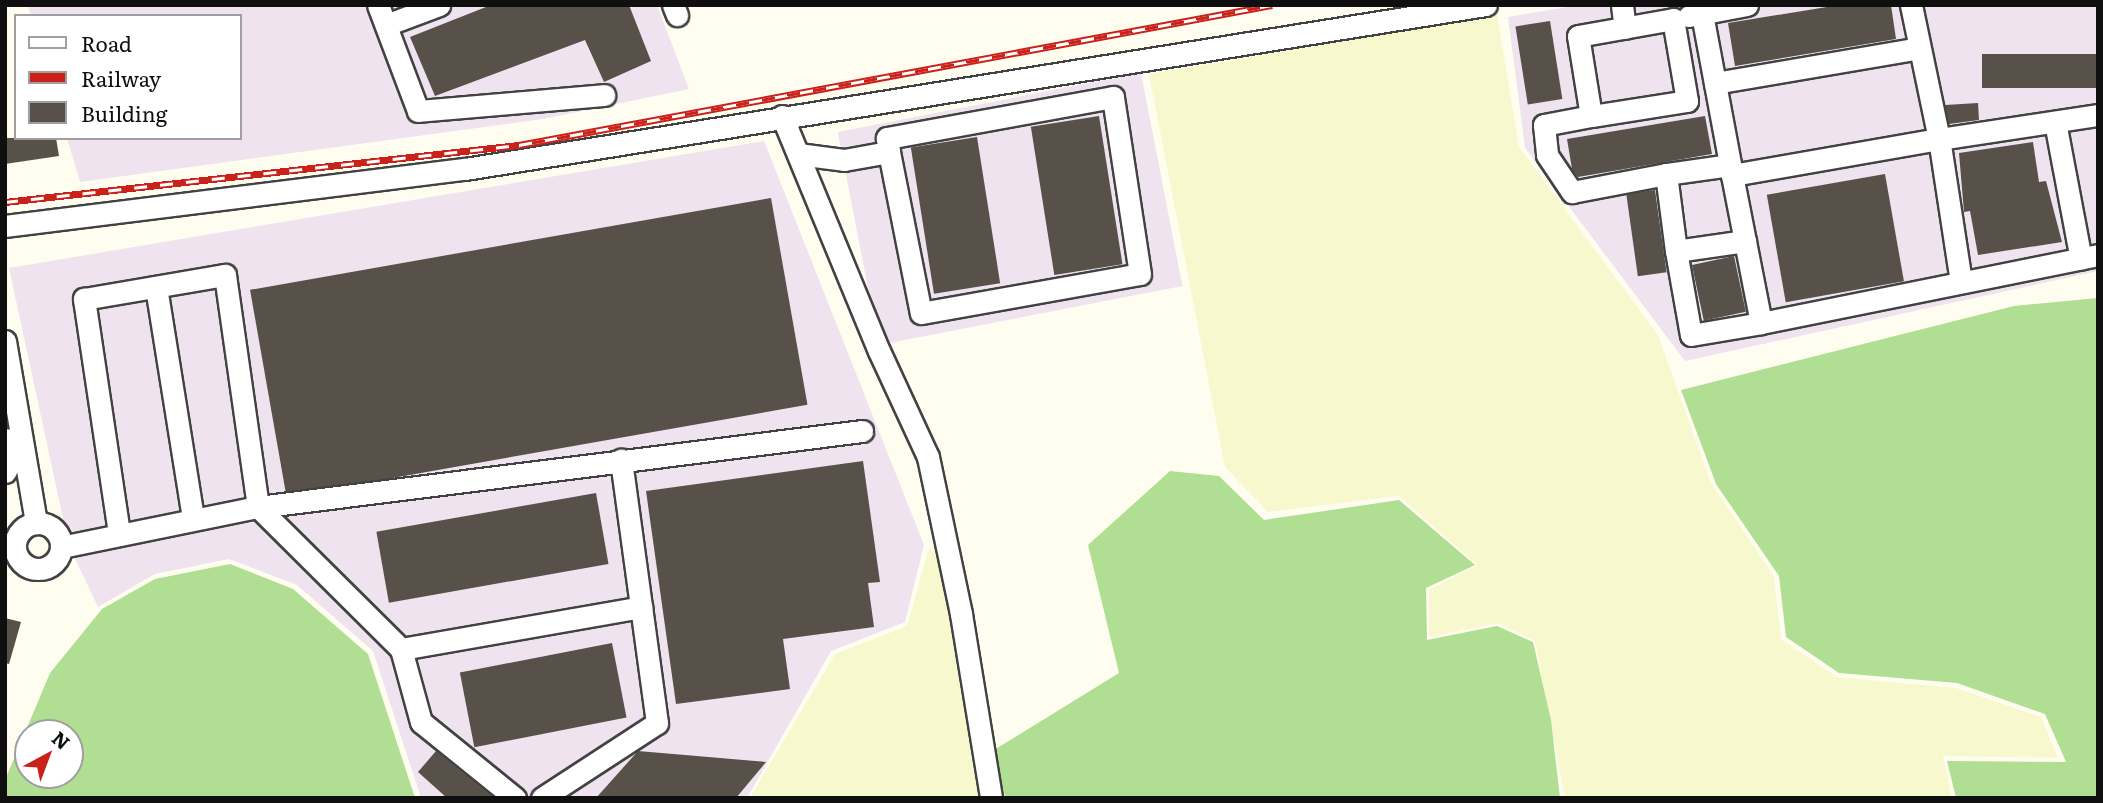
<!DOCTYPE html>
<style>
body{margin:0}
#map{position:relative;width:2103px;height:803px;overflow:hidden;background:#fffdf0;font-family:Literata,serif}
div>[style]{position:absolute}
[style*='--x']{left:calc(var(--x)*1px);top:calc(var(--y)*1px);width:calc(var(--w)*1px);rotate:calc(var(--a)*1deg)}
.industrial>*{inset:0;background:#eee3ee;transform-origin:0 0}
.farmland>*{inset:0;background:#f8f8ce}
.forest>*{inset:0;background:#b0df94}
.building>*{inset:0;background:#58514a;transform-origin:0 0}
.roads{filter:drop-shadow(2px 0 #424242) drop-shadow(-2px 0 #424242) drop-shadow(0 2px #424242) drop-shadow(0 -2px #424242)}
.minor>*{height:21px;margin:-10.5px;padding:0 10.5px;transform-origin:10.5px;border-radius:10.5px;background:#fff}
.minor>.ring{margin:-10.5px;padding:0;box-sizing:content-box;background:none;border:21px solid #fff;border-radius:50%}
.rail>*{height:7px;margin-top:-3.5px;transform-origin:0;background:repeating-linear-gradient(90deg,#fff 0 13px,#cb211b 0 26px);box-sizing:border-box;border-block:2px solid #cb211b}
span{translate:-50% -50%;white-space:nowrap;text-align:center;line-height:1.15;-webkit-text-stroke:7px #fff;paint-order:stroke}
.frame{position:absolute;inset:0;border:7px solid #0f0f0f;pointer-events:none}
.legend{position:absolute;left:14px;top:14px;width:228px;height:126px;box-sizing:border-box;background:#fff;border:2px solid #9f9f9f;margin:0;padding:9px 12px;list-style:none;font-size:21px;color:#0f0f0f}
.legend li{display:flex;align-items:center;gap:14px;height:35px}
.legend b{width:35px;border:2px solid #9f9f9f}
.north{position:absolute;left:14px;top:719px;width:70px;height:70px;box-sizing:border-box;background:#fff;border:2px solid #9f9f9f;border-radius:50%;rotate:41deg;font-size:19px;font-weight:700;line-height:28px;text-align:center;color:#0f0f0f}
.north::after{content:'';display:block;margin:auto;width:24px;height:32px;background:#cb211b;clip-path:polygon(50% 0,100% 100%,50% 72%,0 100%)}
</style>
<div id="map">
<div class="industrial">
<i style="clip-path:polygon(28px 5px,657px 5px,689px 89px,543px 119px,80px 182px,67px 138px,240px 138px,240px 16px,31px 16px)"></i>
<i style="clip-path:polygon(1579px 5px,2098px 5px,2098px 271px,1685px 361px,1525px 148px,1508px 17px)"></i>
<i style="left:1141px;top:73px;width:217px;height:309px;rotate:79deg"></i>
<i style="clip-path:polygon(764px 141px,924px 545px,905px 622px,831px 651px,747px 798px,421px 798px,373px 651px,297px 585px,229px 559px,155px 574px,98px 607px,69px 546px,9px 268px)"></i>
</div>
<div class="farmland">
<i style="clip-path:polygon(1497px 15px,1519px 147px,1658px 335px,1711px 483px,1774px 576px,1781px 639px,1837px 677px,1956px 688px,2041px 717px,2058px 758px,1943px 756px,1952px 798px,1565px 798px,1535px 641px,1498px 623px,1429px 637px,1429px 590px,1477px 565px,1399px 496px,1268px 512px,1225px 467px,1149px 74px)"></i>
<i style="clip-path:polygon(929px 548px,946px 561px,983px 798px,750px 798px,835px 654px,907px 626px)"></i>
</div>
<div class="forest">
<i style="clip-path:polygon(2098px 298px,2098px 798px,1956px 798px,1947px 761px,2066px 762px,2045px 714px,1957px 683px,1839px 673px,1786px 637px,1779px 576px,1716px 484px,1681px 390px,2014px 306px)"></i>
<i style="clip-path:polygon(1170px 471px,1219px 476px,1264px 520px,1399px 500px,1475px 565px,1426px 588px,1427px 640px,1497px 626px,1533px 642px,1551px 720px,1560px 798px,1006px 798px,989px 753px,1119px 673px,1088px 545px)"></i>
<i style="clip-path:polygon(evenodd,230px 564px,293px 589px,368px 654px,415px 798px,5px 798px,5px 780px,50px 673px,102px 609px,155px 579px,230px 564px,28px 733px,70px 733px,70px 775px,28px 775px,28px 733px)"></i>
</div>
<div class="building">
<i style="clip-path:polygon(491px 5px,629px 5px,651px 61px,604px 82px,585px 40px,435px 96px,410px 37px)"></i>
<i style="clip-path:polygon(1839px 5px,1891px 5px,1896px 39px,1735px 66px,1728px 23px)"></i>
<i style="left:1550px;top:21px;width:79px;height:35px;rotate:81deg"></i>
<i style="left:2098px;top:54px;width:34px;height:116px;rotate:90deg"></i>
<i style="clip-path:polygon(1978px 103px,1979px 120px,1949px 124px,1945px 105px)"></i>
<i style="left:1099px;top:116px;width:150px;height:69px;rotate:81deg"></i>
<i style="clip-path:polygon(1705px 116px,1712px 154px,1578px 177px,1572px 169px,1567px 139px)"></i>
<i style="left:977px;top:137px;width:148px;height:67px;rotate:81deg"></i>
<i style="clip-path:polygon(5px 138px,56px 138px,59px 156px,5px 164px)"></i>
<i style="clip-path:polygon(2033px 142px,2039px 182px,2046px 181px,2062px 242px,1978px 255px,1970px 211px,1964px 212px,1959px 153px)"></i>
<i style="left:1885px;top:174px;width:109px;height:120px;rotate:80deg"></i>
<i style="left:1655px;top:190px;width:83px;height:29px;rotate:82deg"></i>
<i style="left:771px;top:198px;width:210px;height:529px;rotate:80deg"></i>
<i style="left:1734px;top:256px;width:57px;height:43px;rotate:78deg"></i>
<i style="clip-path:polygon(863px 461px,880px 582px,868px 583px,874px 627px,783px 639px,790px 689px,676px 704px,646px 491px)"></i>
<i style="left:596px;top:493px;width:72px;height:223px;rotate:80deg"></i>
<i style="clip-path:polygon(5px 618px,21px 622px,9px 664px,5px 663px)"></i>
<i style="left:612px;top:643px;width:76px;height:155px;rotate:79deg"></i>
<i style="clip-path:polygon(436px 751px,494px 798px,447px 798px,418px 772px)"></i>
<i style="clip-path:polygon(638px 751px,766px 762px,736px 798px,596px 798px)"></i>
</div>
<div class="roads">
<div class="minor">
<i style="--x:378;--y:5;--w:113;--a:69.3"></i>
<i style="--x:418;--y:111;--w:187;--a:-4.9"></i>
<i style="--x:673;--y:5;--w:11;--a:68"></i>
<i style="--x:1622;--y:5;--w:23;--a:83"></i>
<i style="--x:1702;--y:14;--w:164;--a:79.4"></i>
<i style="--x:1732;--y:175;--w:210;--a:-9.9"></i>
<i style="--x:1939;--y:139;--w:137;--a:-101.8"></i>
<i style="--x:1689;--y:16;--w:59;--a:-10.7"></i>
<i style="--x:1673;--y:19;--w:83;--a:80.3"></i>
<i style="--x:1687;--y:101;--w:97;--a:171.1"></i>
<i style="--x:1591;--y:116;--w:81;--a:-99.2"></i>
<i style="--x:1578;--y:36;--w:97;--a:-10.1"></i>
<i style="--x:386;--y:25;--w:57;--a:-20.7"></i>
<i style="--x:1715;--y:83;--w:207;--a:-9.7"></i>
<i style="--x:782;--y:116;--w:254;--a:67.6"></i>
<i style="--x:879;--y:351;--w:117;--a:65.2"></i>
<i style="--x:928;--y:457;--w:160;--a:78.1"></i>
<i style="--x:961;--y:614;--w:186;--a:80.7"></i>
<i style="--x:1591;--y:116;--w:48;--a:169.2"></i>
<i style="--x:1544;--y:125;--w:30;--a:84"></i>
<i style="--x:1547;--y:155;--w:45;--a:56"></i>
<i style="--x:1572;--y:192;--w:96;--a:-10.8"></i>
<i style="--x:2055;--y:122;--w:139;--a:79.3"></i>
<i style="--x:798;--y:154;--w:46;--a:7.4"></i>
<i style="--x:844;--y:160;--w:46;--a:-10.1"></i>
<i style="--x:889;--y:152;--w:164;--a:78.8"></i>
<i style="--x:921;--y:313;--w:222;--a:-10.1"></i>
<i style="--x:1140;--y:274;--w:179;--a:-98.7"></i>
<i style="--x:1113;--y:97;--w:230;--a:169.7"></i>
<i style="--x:887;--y:138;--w:14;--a:82"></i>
<i style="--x:1730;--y:165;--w:65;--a:172"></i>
<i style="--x:1666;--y:174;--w:78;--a:82.6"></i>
<i style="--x:1676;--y:251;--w:70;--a:-8.2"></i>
<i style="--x:1732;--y:175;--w:151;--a:78.9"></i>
<i style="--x:1761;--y:323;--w:344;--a:-11.4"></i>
<i style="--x:5;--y:226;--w:464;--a:-7.1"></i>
<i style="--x:465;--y:169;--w:1034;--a:-9.13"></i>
<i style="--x:1676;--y:251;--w:85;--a:79.9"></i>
<i style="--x:1691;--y:335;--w:71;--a:-9.7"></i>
<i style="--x:1961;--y:282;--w:145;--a:-98.7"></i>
<i style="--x:1939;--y:139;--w:161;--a:-8.6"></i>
<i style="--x:156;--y:287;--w:233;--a:80.9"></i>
<i style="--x:5;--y:341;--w:185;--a:80.3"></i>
<i style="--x:5;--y:439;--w:16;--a:11"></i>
<i style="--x:21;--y:442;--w:34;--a:118"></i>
<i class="ring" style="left:15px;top:523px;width:25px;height:25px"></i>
<i style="--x:119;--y:533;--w:237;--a:-98.5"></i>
<i style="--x:84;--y:299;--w:143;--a:-9.7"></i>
<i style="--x:225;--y:275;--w:234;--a:81.9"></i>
<i style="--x:258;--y:507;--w:202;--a:44.8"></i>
<i style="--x:401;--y:649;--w:244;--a:-9.9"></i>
<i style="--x:61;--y:547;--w:201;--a:-11.5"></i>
<i style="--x:258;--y:507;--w:609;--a:-7.17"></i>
<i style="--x:401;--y:649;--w:76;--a:74.7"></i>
<i style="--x:421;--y:722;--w:121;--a:39"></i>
<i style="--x:542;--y:798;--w:137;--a:-33.1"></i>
<i style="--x:657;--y:723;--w:266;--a:-97.8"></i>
</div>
</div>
<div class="rail">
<i style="--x:5;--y:202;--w:517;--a:-6.33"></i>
<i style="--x:519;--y:145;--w:766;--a:-10.53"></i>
</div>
<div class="frame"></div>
<ul class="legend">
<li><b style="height:9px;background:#fff"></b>Road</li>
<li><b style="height:9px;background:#cb211b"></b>Railway</li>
<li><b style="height:19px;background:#58514a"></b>Building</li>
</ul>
<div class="north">N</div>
</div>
